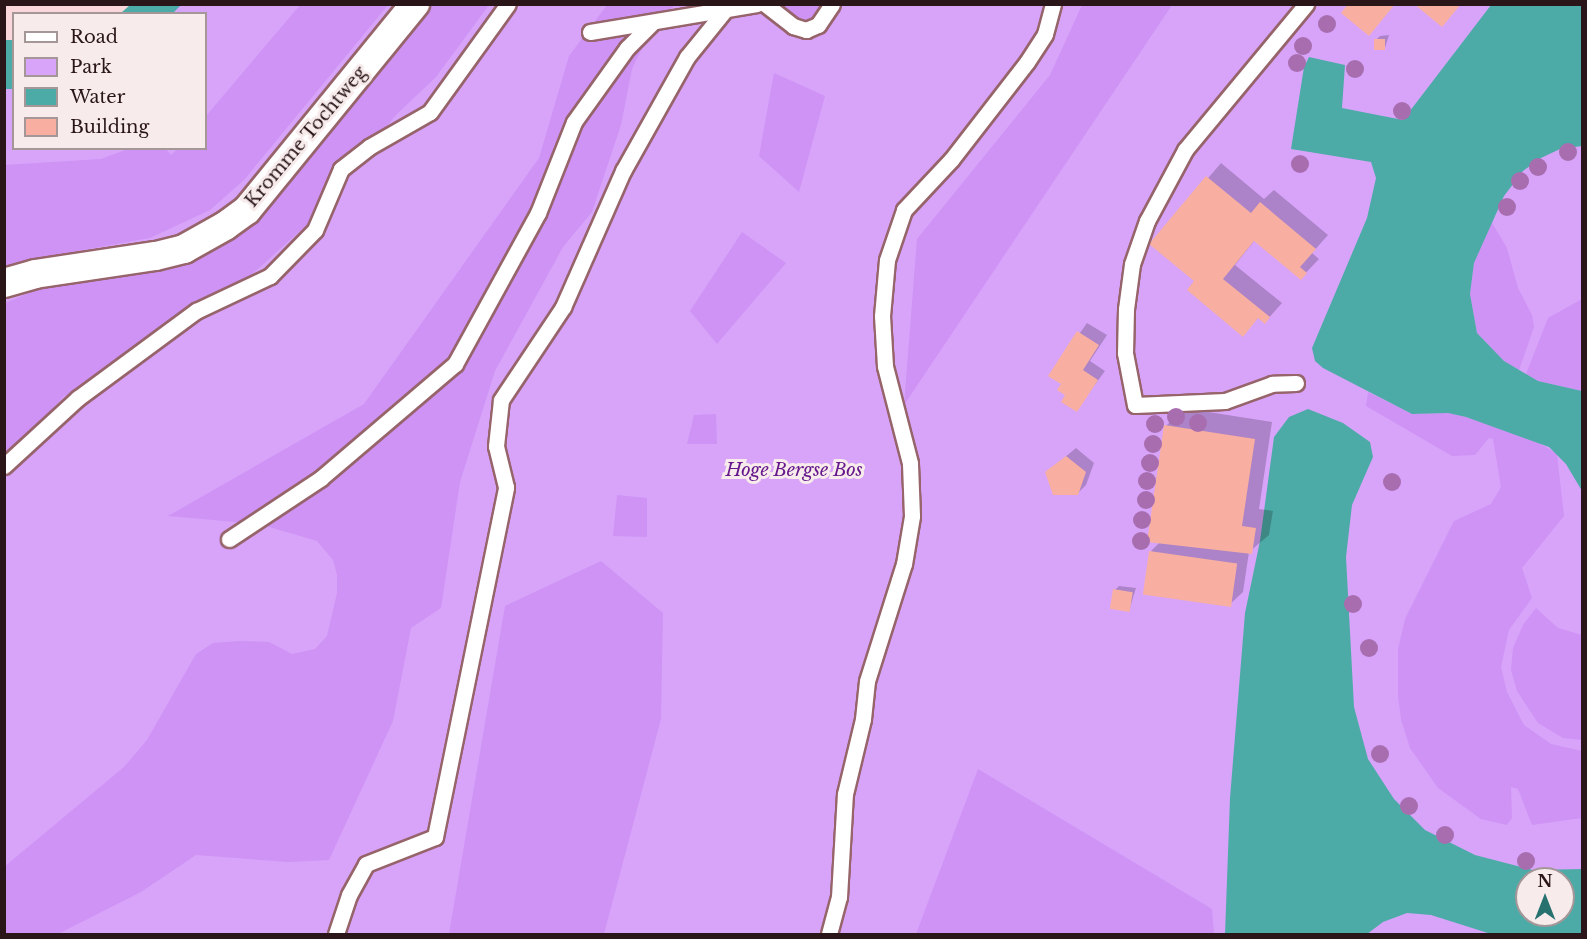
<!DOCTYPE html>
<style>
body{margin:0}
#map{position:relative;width:1587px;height:939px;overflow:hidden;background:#fad7da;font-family:"Libre Baskerville",serif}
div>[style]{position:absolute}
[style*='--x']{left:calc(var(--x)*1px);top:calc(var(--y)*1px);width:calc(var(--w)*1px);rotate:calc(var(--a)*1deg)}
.green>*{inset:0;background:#d8a4fa}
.forest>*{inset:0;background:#ce93f4}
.water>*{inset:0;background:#4daba7;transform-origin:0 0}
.shadow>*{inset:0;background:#0003}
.building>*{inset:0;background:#f8afa1;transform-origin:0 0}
.roads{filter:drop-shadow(2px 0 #96646a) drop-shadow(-2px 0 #96646a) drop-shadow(0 2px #96646a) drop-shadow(0 -2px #96646a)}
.service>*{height:15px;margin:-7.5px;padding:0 7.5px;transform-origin:7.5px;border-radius:7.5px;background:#fff}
.minor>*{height:28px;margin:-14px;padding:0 14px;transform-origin:14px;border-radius:14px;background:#fff}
.trees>*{width:18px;height:18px;margin:-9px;border-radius:50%;background:#a86daf}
span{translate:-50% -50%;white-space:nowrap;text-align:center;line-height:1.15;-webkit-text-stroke:6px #f7ebec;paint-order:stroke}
.street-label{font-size:18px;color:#2a1619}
.park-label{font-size:18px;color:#65178b;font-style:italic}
.frame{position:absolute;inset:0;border:6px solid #2a1619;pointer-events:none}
.legend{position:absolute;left:12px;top:12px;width:195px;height:138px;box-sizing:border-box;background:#f7ebec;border:2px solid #a59698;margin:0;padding:8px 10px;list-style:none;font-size:18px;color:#2a1619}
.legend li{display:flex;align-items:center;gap:12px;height:30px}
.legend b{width:30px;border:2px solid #a59698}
.north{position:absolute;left:1515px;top:867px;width:60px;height:60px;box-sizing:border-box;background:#f7ebec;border:2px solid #a59698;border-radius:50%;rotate:0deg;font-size:16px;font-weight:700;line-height:24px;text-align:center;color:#2a1619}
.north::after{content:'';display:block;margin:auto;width:21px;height:27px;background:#27716e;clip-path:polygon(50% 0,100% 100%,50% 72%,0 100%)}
</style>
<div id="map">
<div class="green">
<i style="clip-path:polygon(evenodd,134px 5px,1582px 5px,1582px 934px,5px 934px,4px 78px,13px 78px,14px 148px,206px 148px,206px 14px,126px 13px,134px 5px,1527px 879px,1563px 879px,1563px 915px,1527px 915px,1527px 879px)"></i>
</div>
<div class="forest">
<i style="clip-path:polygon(300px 5px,388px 5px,244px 180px,210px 210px,150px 238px,66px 253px,5px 272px,4px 165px,101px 159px,128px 149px,166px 149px,171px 155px,177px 149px,206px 148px,206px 116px)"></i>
<i style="clip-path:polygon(431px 5px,489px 5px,436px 77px,395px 116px,311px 221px,250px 276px,144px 355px,63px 397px,5px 461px,5px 303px,51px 284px,205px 255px,234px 233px,318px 141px)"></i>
<i style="clip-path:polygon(607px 5px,674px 5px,640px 52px,632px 69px,621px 125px,592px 212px,563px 247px,495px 371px,460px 482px,441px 608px,411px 628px,393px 721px,329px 860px,288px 862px,196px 855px,141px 892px,58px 934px,5px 934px,4px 867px,124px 767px,147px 740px,196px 654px,213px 643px,240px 641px,269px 642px,292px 654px,315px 649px,327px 636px,337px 593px,337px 575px,333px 560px,317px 541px,259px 524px,168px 516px,364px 404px,539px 158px,569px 56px)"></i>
<i style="clip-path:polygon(782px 5px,823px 5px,805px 24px,778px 8px)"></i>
<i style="clip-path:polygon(1082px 5px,1172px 5px,904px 405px,917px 239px,1050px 75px)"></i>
<i style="clip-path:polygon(774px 73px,825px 96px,799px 192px,759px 156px)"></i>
<i style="clip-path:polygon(1491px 221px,1507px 248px,1518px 288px,1532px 315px,1534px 327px,1519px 370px,1504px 361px,1477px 333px,1470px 294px,1474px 263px)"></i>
<i style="clip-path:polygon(742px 232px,786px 263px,717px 344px,690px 311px)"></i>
<i style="clip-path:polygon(1582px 299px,1582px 391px,1538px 381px,1526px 374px,1548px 318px)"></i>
<i style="clip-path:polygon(1368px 392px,1412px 414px,1448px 413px,1466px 417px,1536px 441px,1557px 454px,1564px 516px,1522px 568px,1532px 598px,1509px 630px,1501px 667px,1507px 692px,1524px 725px,1551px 744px,1582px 751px,1582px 818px,1532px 825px,1518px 789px,1511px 787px,1512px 818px,1507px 825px,1481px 819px,1438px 788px,1410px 748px,1401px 720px,1398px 695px,1398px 649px,1405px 619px,1454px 521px,1491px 504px,1501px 487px,1493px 439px,1489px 438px,1475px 455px,1452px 456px,1366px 406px)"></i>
<i style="clip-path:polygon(716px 414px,717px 444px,687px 444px,694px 415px)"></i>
<i style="clip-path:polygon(617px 495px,647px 498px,647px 537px,613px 536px)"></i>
<i style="clip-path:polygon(601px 561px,663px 613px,661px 719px,604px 934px,449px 934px,505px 606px)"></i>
<i style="clip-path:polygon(1536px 608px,1558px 628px,1582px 635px,1582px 740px,1563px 738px,1538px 723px,1517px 691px,1511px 670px,1513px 648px,1523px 625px)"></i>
<i style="clip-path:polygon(978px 769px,1212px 909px,1214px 934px,916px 934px)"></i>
</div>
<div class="water">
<i style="clip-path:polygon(130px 5px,130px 4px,181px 5px,173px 13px,121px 13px)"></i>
<i style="clip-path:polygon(1491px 5px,1582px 5px,1582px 146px,1560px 149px,1541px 158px,1523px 171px,1504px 196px,1474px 263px,1470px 294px,1477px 333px,1504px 361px,1538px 381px,1582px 391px,1582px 491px,1566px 464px,1549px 447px,1466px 417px,1448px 413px,1412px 414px,1323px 368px,1315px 361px,1312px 348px,1367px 218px,1376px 178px,1371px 162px,1291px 149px,1304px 67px,1309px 57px,1345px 65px,1342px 108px,1403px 120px)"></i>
<i style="left:5px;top:40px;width:8px;height:49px"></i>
<i style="clip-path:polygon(evenodd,1308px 409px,1343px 423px,1370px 442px,1373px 457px,1352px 505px,1346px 557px,1354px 707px,1368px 759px,1394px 799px,1425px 830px,1475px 855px,1533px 870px,1582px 869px,1582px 934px,1491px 934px,1431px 915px,1407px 913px,1383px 922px,1367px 934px,1225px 934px,1230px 798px,1245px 613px,1260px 541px,1274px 437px,1289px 417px,1308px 409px,1527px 879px,1563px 879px,1563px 915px,1527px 915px,1527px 879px)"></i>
</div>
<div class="shadow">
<i style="clip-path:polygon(1389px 35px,1385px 48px,1376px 40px,1380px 36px)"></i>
<i style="clip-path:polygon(1221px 163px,1264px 199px,1274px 190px,1328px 235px,1312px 253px,1319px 259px,1301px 278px,1255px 240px,1235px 265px,1282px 303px,1265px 322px,1259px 317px,1243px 335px,1196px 281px,1152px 244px)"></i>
<i style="clip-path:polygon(1087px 323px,1107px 335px,1090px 361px,1105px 371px,1076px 410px,1063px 384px,1050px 375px)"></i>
<i style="clip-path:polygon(1183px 408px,1272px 422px,1259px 509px,1273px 511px,1269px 535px,1249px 552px,1243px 592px,1229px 605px,1151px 551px,1160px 542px,1166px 426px)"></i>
<i style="clip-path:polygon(1076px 448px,1094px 463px,1086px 485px,1077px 494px,1047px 472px)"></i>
<i style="clip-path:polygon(1119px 586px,1136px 588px,1129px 611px,1115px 590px)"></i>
</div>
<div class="building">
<i style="clip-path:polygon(1348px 4px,1395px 4px,1369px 36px,1341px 13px)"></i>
<i style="clip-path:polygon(1414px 4px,1461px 4px,1442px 27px)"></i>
<i style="left:1374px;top:39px;width:11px;height:11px"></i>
<i style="clip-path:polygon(1206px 176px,1251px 213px,1260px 202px,1316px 249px,1300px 267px,1307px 273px,1301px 280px,1254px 241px,1223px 279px,1270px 317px,1265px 324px,1258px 318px,1243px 337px,1187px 290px,1194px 281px,1149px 244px)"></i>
<i style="clip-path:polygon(1077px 331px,1099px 345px,1083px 370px,1098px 380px,1077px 412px,1061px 402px,1065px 395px,1057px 390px,1061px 384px,1048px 376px)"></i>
<i style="clip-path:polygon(1164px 425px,1255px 439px,1242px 526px,1256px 528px,1252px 554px,1147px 542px)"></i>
<i style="clip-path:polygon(1066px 456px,1086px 472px,1078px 495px,1053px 495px,1045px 472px)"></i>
<i style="left:1149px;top:551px;width:89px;height:44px;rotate:8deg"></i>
<i style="left:1113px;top:589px;width:20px;height:20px;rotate:9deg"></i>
</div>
<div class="roads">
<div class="service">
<i style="--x:765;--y:4;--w:36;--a:38"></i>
<i style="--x:793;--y:26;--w:14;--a:17"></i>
<i style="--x:806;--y:30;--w:13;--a:-23"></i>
<i style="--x:818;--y:25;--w:25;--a:-56"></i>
<i style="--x:590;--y:32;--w:169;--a:-9.5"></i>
<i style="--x:1296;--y:383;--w:24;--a:178"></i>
<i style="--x:1272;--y:384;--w:50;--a:160.1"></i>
<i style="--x:1225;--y:401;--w:90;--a:177.5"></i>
<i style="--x:1135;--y:405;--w:53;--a:-100.9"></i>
<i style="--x:1125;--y:353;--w:44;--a:-88.7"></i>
<i style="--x:1126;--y:309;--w:45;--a:-82.4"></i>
<i style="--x:1132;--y:264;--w:46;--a:-70.8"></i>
<i style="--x:1147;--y:221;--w:81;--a:-61.8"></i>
<i style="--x:1185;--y:150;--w:190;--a:-50.3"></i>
<i style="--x:4;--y:466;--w:100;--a:-42.6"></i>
<i style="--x:78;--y:398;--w:147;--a:-36.4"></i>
<i style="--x:196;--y:311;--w:82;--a:-25.3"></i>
<i style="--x:270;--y:276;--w:64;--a:-45.6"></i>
<i style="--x:315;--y:230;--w:66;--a:-66.9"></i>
<i style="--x:341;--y:169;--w:36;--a:-38"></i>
<i style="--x:369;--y:147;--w:70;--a:-29.8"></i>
<i style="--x:430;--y:112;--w:133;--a:-54.2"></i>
<i style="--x:229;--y:539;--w:110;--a:-33.5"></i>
<i style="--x:321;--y:478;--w:176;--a:-40.4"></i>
<i style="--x:455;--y:364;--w:172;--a:-61.2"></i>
<i style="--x:538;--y:213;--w:98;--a:-68.4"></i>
<i style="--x:574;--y:122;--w:91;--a:-54.4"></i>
<i style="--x:627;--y:48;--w:35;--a:-45"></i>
<i style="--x:336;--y:934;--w:41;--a:-71.6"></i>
<i style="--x:349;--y:895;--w:35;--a:-61"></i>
<i style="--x:366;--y:864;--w:74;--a:-21.4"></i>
<i style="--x:435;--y:837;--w:357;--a:-78.5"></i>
<i style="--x:506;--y:487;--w:42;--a:-103.7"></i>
<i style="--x:496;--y:446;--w:46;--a:-83.8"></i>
<i style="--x:501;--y:400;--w:112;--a:-56.3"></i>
<i style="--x:563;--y:307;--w:149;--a:-66.2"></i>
<i style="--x:623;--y:171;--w:131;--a:-60.7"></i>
<i style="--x:687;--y:57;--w:60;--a:-51"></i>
<i style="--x:829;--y:934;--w:38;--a:-75"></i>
<i style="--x:839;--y:897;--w:103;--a:-86.7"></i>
<i style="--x:845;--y:794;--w:77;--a:-76.5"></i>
<i style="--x:863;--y:719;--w:38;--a:-84"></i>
<i style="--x:867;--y:681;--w:123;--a:-72.5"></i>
<i style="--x:904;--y:564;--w:49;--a:-80.5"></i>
<i style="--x:912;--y:516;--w:53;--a:-92.2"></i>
<i style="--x:910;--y:463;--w:100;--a:-104.5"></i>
<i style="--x:885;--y:366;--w:50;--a:-93.4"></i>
<i style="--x:882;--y:316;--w:56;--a:-84.9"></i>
<i style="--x:887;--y:260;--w:53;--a:-71.2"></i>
<i style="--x:904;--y:210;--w:69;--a:-46.8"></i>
<i style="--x:951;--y:160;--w:124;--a:-52.2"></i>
<i style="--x:1027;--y:62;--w:33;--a:-57"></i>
<i style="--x:1045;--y:34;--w:31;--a:-75"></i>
</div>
<div class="minor">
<i style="--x:4;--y:283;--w:32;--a:-16"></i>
<i style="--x:35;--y:274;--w:122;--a:-8.5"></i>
<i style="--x:156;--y:256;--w:29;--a:-14"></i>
<i style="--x:184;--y:249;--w:47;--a:-29.3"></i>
<i style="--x:225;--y:226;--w:27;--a:-36"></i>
<i style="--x:247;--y:210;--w:266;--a:-50.8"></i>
</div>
</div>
<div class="trees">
<i style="left:1327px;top:24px"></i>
<i style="left:1303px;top:46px"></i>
<i style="left:1297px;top:63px"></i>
<i style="left:1355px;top:69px"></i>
<i style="left:1402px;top:111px"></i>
<i style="left:1568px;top:152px"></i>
<i style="left:1300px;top:164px"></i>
<i style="left:1538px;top:167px"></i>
<i style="left:1520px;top:181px"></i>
<i style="left:1507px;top:207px"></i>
<i style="left:1176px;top:417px"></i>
<i style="left:1198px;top:423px"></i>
<i style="left:1155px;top:424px"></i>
<i style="left:1153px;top:444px"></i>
<i style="left:1150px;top:463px"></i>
<i style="left:1147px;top:481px"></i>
<i style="left:1392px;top:482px"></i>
<i style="left:1146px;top:500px"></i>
<i style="left:1142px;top:520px"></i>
<i style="left:1141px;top:541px"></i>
<i style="left:1353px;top:604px"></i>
<i style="left:1369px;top:648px"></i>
<i style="left:1380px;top:754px"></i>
<i style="left:1409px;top:806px"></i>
<i style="left:1445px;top:835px"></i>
<i style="left:1526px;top:861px"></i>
</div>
<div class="street-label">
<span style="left:306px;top:137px;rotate:-50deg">Kromme Tochtweg</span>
</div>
<div class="park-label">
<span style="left:794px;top:470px">Hoge Bergse Bos</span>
</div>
<div class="frame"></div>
<ul class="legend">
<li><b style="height:8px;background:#fff"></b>Road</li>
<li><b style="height:16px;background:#d8a4fa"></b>Park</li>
<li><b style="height:16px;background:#4daba7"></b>Water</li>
<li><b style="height:16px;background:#f8afa1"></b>Building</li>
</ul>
<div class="north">N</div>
</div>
